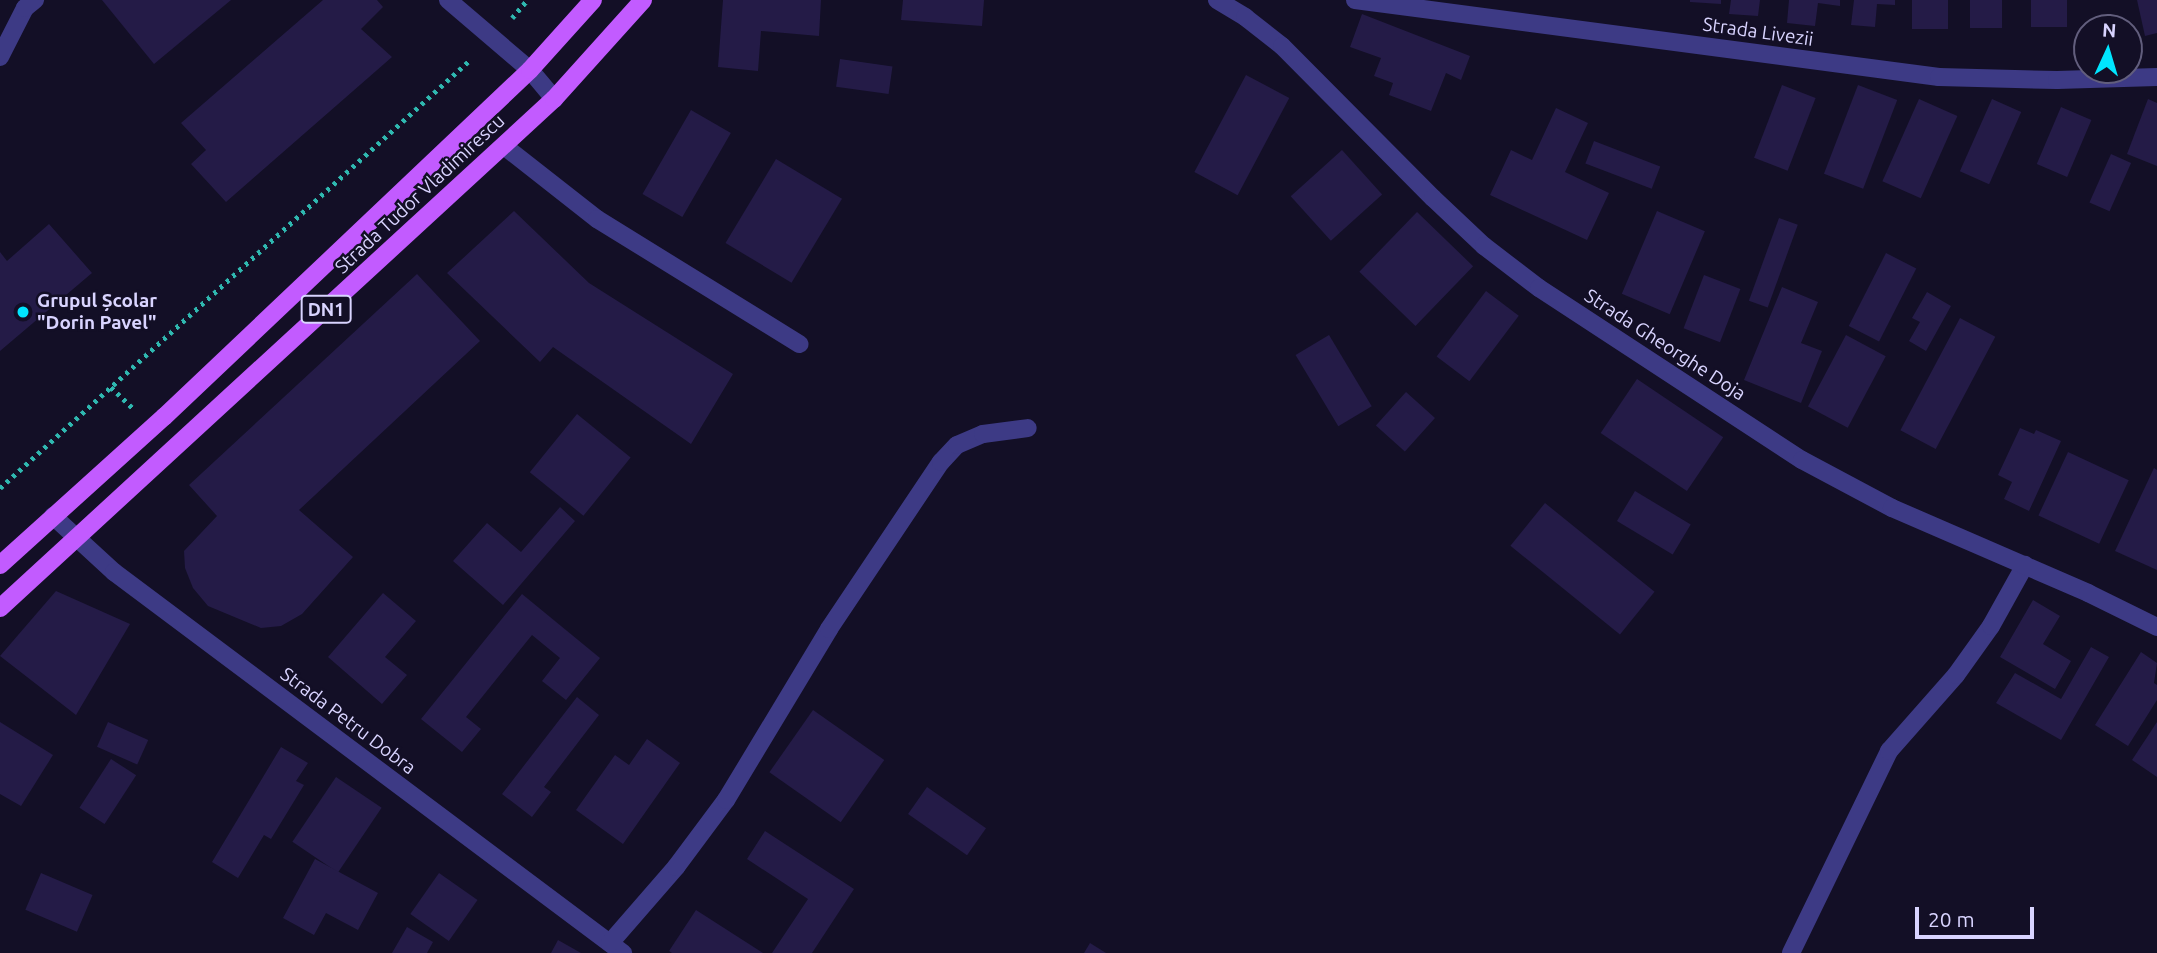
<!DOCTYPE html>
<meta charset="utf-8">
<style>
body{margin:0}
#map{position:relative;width:2157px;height:953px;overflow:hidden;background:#130f26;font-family:Ubuntu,sans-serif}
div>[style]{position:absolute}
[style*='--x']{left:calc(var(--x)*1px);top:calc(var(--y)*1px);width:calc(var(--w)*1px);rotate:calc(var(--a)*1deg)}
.building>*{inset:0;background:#241b47;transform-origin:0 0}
.path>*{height:4.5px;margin-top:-2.25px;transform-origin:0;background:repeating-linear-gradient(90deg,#2fb8b0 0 3.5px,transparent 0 8.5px)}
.service>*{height:18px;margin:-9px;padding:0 9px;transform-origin:9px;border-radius:9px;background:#3d3a85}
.minor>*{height:18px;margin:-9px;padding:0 9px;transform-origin:9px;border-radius:9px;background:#3d3a85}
.tertiary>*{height:18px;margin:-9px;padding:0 9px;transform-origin:9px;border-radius:9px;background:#3d3a85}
.primary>*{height:18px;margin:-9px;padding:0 9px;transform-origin:9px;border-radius:9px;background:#c25bff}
.dots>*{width:19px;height:19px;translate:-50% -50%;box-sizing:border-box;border:4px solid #130f26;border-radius:50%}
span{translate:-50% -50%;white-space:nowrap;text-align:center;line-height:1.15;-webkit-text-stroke:5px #130f26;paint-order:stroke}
.shield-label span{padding:2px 5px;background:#130f26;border:2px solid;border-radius:5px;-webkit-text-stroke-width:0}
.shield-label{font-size:18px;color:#d9d4ff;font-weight:700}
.street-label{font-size:19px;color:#d9d4ff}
.poi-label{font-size:19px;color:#d9d4ff;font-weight:700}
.left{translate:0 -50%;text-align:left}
.north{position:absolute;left:2073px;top:14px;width:70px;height:70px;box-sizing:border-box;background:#130f26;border:2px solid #625e7d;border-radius:50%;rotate:4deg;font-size:19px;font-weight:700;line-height:28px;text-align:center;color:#d9d4ff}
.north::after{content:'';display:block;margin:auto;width:24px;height:32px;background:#00e5ff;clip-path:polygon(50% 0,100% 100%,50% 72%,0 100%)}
.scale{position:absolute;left:1915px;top:907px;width:119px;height:32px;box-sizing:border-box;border:4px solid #d9d4ff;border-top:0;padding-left:9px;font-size:21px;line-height:24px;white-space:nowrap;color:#d9d4ff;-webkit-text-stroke:5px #130f26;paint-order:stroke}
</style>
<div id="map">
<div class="building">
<i style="clip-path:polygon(102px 0,231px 0,154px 64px)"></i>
<i style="clip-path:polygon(323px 0,377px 0,383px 7px,361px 29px,392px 57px,226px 202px,191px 164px,206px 150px,181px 123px)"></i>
<i style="clip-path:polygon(723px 0,821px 0,819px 36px,761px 31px,758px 71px,718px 67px)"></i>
<i style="clip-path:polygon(903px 0,984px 0,982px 26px,901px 20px)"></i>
<i style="clip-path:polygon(1690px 0,1721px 0,1721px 4px,1690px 2px)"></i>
<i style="clip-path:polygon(1731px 0,1760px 0,1758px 16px,1729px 14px)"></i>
<i style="clip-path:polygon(1789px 0,1840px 0,1840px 6px,1818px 3px,1815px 26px,1787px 23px)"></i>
<i style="clip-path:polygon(1854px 0,1895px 0,1895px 5px,1877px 4px,1875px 27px,1851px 25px)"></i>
<i style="left:1912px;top:0;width:36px;height:29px"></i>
<i style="left:1970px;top:0;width:32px;height:28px"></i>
<i style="left:2031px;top:0;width:36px;height:27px"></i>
<i style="clip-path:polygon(2137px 0,2157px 0,2157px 33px,2145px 36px)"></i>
<i style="clip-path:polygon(1362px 14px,1470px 56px,1461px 80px,1446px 73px,1431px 111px,1389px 95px,1393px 83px,1374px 76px,1381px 58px,1350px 47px)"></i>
<i style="left:840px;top:59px;width:53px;height:28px;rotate:8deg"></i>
<i style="left:1246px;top:75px;width:49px;height:110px;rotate:28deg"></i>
<i style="left:1782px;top:85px;width:36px;height:78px;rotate:21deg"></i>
<i style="left:1858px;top:85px;width:42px;height:95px;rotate:21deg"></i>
<i style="left:1919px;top:99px;width:42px;height:90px;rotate:24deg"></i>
<i style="left:1992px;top:99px;width:32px;height:79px;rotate:24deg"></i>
<i style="clip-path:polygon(2148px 99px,2157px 103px,2157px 166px,2127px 154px)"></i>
<i style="left:2061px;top:107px;width:33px;height:62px;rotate:23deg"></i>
<i style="clip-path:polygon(1556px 108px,1588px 123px,1565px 172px,1609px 193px,1587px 240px,1490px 195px,1511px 150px,1532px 160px)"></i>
<i style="left:691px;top:110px;width:46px;height:97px;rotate:30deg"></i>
<i style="left:1594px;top:141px;width:71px;height:24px;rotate:21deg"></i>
<i style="left:1342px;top:150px;width:60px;height:69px;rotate:48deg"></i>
<i style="left:2111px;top:154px;width:22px;height:53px;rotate:24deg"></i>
<i style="left:776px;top:159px;width:77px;height:98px;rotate:31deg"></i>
<i style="clip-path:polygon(514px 211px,589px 283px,733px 374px,691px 444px,553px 347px,540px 362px,447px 273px)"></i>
<i style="left:1657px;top:211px;width:52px;height:90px;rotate:23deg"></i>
<i style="left:1417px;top:212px;width:78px;height:83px;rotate:44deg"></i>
<i style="left:1779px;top:218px;width:20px;height:88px;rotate:20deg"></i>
<i style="clip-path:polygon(49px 224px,92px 273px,0 351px,0 252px,7px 261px)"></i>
<i style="left:1886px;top:253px;width:34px;height:82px;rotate:27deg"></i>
<i style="clip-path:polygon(417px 274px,480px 341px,299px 510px,353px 557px,302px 614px,281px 626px,261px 628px,208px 606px,193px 588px,185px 568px,184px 551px,217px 516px,189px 485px)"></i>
<i style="left:1704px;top:275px;width:39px;height:57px;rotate:21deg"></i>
<i style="clip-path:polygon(1782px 287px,1818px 302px,1801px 343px,1822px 351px,1801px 403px,1744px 380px)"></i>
<i style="left:1486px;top:291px;width:41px;height:82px;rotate:37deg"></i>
<i style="clip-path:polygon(1927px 292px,1951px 306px,1926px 351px,1909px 341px,1920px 322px,1912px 318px)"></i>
<i style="left:1960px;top:318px;width:40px;height:127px;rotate:28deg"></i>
<i style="left:1329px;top:335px;width:83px;height:39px;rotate:59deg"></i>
<i style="left:1846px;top:335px;width:45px;height:81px;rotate:28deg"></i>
<i style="left:1637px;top:379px;width:104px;height:65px;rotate:34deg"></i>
<i style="left:1406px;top:392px;width:39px;height:45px;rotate:42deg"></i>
<i style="left:577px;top:414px;width:69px;height:75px;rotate:39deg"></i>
<i style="clip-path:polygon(2020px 428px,2034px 434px,2036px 430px,2061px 441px,2029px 511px,2004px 499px,2012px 482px,1998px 475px)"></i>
<i style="left:2068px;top:452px;width:67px;height:70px;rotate:25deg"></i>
<i style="clip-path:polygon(2154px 468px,2157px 470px,2157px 570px,2115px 551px)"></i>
<i style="left:1635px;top:491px;width:65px;height:35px;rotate:31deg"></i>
<i style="left:1545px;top:503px;width:141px;height:55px;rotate:39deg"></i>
<i style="clip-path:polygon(560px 507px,575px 521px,503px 605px,453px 561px,487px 523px,521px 552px)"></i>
<i style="clip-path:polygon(56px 591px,130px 624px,76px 715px,0 656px)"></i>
<i style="clip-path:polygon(383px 593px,416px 621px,385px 657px,407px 675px,382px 704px,328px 657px)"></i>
<i style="clip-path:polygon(522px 594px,600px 658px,566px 700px,542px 681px,560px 658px,532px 635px,466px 717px,481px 729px,462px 752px,421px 719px)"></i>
<i style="clip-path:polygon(2033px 600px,2060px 616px,2043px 644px,2071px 661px,2055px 689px,2000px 657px)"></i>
<i style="clip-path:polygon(2091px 647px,2109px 657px,2061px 740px,1996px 703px,2015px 673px,2061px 699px)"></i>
<i style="clip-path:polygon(2141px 652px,2157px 663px,2154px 683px,2157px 685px,2157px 700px,2128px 746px,2095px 725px)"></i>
<i style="clip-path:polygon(577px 697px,599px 715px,544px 787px,551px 792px,532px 817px,502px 794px)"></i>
<i style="left:813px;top:710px;width:87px;height:76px;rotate:35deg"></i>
<i style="clip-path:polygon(0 722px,53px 755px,21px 806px,0 794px)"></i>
<i style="left:108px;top:722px;width:44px;height:27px;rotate:24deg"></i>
<i style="clip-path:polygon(2157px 722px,2157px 777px,2132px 760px)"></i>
<i style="clip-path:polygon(647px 739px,680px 763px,623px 844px,576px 810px,615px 755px,629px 765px)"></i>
<i style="clip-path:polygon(281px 747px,308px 763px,296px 781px,304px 785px,271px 839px,264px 835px,238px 878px,212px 862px)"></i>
<i style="left:111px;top:759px;width:30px;height:58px;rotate:33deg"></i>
<i style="left:336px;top:777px;width:55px;height:78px;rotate:34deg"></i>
<i style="left:927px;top:787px;width:72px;height:33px;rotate:35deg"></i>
<i style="clip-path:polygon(765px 831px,854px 889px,812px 953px,772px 953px,808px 899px,747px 859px)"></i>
<i style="clip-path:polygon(315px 859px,378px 893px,358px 930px,326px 913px,314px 935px,283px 918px)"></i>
<i style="left:41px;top:873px;width:56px;height:40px;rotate:23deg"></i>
<i style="left:439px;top:873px;width:47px;height:50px;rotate:35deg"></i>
<i style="clip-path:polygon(696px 910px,763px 953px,672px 953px,669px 951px)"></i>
<i style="clip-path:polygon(407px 927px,433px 942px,427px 953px,392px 953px)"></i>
<i style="clip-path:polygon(558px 940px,581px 953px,551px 953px)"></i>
<i style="clip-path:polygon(1090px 943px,1106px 953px,1084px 953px)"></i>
</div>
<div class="path">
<i style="--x:512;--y:18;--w:23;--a:-50"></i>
<i style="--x:111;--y:387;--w:30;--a:44"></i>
<i style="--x:0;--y:488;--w:637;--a:-42.33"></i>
</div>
<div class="service">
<i style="--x:0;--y:57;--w:55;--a:-63"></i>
<i style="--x:25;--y:8;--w:13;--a:-39"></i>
<i style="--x:504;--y:146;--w:118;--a:38.1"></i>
<i style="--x:597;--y:219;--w:238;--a:31.7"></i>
<i style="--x:1791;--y:953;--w:225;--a:-64.1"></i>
<i style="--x:1889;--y:751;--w:101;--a:-48.6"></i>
<i style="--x:1956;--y:675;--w:60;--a:-54.5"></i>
<i style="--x:1991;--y:626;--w:70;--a:-60.9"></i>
</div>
<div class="minor">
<i style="--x:448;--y:0;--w:108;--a:40.5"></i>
<i style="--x:530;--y:70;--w:38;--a:50"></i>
<i style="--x:1355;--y:0;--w:589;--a:7.51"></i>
<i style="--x:1939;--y:77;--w:118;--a:1.5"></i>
<i style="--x:2057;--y:80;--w:100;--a:-1.7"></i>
<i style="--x:53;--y:516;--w:83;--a:42.6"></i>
<i style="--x:114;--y:572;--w:636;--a:36.82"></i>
<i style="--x:610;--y:943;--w:101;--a:-49"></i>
<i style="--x:676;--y:867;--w:84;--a:-53.3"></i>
<i style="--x:726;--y:800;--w:200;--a:-58.9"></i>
<i style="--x:829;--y:629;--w:201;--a:-56.2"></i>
<i style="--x:941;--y:462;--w:23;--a:-47"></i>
<i style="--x:957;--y:445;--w:28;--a:-23"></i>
<i style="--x:983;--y:434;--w:45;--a:-7.6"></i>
</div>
<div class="tertiary">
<i style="--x:1217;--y:0;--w:33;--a:31"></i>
<i style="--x:1245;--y:17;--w:47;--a:38.1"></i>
<i style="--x:1282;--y:46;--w:214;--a:45.2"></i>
<i style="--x:1433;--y:198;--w:70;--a:43.3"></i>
<i style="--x:1484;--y:246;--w:69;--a:37.4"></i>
<i style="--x:1539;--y:288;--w:314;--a:33.2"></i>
<i style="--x:1802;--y:460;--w:102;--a:28.1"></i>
<i style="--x:1892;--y:508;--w:214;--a:23.4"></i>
<i style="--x:2088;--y:593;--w:77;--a:26.2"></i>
</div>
<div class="primary">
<i style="--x:0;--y:565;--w:221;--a:-42.1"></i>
<i style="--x:164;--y:417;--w:504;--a:-43.47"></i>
<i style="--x:530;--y:70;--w:94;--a:-48"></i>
<i style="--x:0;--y:608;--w:752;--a:-42.58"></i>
<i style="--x:554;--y:99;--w:133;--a:-48"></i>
</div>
<div class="dots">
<i style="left:23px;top:312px;background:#00e5ff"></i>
</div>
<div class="shield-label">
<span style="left:326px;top:309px">DN1</span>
</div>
<div class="street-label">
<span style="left:1758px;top:32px;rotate:8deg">Strada Livezii</span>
<span style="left:420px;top:194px;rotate:-43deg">Strada Tudor Vladimirescu</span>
<span style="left:1665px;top:345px;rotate:33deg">Strada Gheorghe Doja</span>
<span style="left:348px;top:721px;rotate:37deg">Strada Petru Dobra</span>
</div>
<div class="poi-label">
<span class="left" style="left:37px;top:312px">Grupul Școlar<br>"Dorin Pavel"</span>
</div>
<div class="north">N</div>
<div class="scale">20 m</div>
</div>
